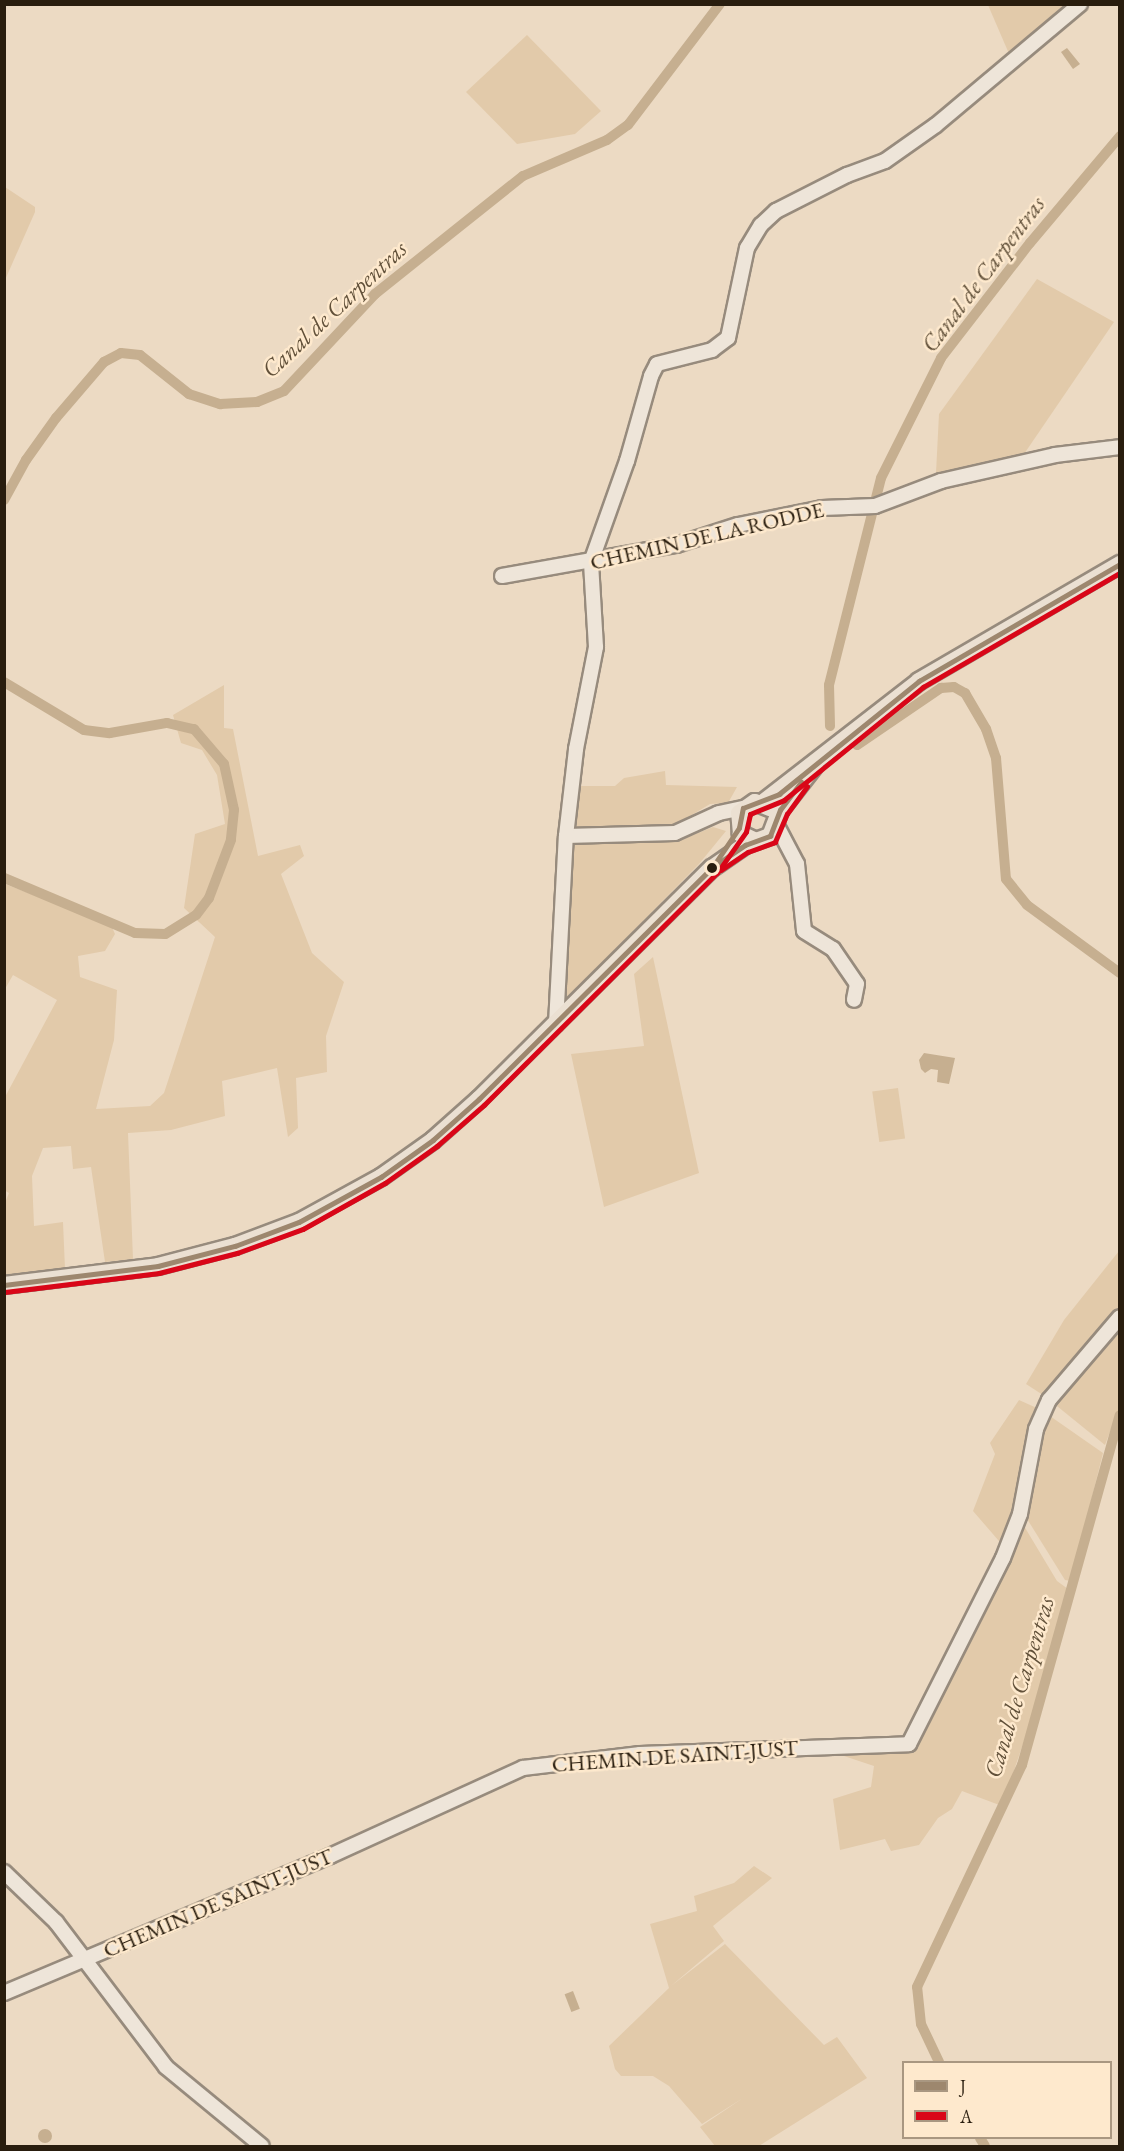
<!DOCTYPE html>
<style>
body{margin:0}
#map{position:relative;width:1124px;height:2151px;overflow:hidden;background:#ecdac3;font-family:"EB Garamond",serif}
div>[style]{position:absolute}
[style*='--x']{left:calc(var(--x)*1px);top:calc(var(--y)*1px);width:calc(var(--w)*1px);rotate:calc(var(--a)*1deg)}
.green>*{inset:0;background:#e2caaa;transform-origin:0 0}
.water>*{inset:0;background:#c6af90;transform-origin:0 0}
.round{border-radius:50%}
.canal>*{height:10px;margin:-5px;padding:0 5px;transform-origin:5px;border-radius:5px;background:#c6af90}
.roads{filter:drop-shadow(2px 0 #978b7d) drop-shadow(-2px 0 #978b7d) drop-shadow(0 2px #978b7d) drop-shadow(0 -2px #978b7d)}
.minor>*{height:14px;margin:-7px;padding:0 7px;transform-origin:7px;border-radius:7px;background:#eee5d9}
.major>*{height:16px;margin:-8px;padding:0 8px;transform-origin:8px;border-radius:8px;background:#ebe0d2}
.bus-1>*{height:4.5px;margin:-2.25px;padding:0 2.25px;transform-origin:2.25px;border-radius:2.25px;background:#9d876e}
.bus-2>*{height:4.5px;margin:-2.25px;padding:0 2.25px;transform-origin:2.25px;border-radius:2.25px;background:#d90618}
.dots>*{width:16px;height:16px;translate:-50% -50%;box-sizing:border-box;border:3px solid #fee9cd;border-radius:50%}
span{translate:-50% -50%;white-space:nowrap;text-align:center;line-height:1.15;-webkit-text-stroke:5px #fee9cd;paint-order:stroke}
.street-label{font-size:22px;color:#291d0e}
.water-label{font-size:24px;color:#615039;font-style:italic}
.frame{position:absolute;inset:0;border:6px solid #291d0e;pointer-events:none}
.legend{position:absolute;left:902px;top:2061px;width:210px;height:78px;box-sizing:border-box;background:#fee9cd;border:2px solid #a99781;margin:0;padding:8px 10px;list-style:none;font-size:18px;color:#291d0e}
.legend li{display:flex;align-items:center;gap:12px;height:30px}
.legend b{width:30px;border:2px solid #a99781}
</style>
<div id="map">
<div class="green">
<i style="clip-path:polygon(988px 5px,1076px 5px,1010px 56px)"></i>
<i style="clip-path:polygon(527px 35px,601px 111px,575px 134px,517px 144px,466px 92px)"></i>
<i style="clip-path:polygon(5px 187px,35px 207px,35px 212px,5px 280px)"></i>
<i style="clip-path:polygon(1037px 279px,1114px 322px,1022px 457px,936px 473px,939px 414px)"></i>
<i style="clip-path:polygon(224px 685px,224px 728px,233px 729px,258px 856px,300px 845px,304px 856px,281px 874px,312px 953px,344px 982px,326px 1036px,327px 1072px,296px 1078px,298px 1128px,288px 1137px,277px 1068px,222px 1081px,225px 1116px,171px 1130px,128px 1133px,133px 1259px,105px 1262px,91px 1167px,73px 1169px,71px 1146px,43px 1148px,32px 1176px,34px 1226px,63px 1222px,65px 1269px,5px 1275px,5px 1203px,9px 1193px,4px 1190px,5px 1097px,57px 1000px,13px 975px,5px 989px,5px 884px,111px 925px,115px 934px,105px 951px,78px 956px,80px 977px,117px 990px,114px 1040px,96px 1109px,150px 1106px,164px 1093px,215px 937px,184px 908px,195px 834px,225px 824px,217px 775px,202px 750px,181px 743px,173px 715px)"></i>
<i style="clip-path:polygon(665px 771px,666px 785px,737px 787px,728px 803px,710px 804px,672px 827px,586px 833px,575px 828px,571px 818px,576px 786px,615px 786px,624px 778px)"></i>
<i style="clip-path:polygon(713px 827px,726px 831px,699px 864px,564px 1001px,560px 1000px,569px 843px,688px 837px)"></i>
<i style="clip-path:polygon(653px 957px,699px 1173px,604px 1207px,571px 1054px,644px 1046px,634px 974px)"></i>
<i style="left:898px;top:1088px;width:51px;height:26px;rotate:82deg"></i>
<i style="clip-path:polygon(1119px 1251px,1119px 1310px,1046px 1397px,1026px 1384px,1064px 1320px)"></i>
<i style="clip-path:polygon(1119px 1321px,1119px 1408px,1105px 1445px,1052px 1402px)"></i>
<i style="clip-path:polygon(1019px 1400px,1039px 1409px,1005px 1548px,973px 1511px,995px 1454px,990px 1443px)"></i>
<i style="clip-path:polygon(1047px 1414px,1103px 1453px,1071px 1581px,1065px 1580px,1024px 1514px,1039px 1431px)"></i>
<i style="clip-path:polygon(1021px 1521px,1057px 1581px,1068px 1589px,1028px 1729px,1002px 1806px,962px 1791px,952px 1809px,938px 1818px,919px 1845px,891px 1851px,885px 1839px,840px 1850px,833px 1799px,871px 1787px,874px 1766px,844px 1756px,845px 1750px,911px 1747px)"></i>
<i style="clip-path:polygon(754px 1866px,772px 1878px,713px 1926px,724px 1941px,671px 1986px,725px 1944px,824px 2045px,837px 2037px,867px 2078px,759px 2146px,715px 2146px,700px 2127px,743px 2098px,702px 2124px,669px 2086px,653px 2076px,621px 2076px,615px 2069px,609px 2046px,669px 1988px,650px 1924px,697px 1911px,694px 1896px,734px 1883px)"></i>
</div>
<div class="water">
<i style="clip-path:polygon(1067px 48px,1080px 64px,1073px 69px,1061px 52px)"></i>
<i style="clip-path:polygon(924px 1053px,955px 1058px,949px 1084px,937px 1082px,938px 1070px,931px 1069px,925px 1073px,921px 1069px,919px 1060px)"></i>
<i style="left:573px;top:1991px;width:19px;height:9px;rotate:69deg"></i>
<i class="round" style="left:38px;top:2129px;width:14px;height:14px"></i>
</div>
<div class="canal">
<i style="--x:4;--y:500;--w:46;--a:-61.2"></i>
<i style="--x:26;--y:460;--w:52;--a:-54.5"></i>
<i style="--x:56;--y:418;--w:74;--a:-49.4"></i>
<i style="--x:104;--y:362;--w:19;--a:-28"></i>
<i style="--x:121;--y:353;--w:19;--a:6"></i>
<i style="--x:140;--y:355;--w:63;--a:38.5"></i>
<i style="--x:189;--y:394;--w:33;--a:18"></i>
<i style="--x:220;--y:404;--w:37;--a:-3"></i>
<i style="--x:257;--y:402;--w:29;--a:-22"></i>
<i style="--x:284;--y:391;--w:133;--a:-46.8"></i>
<i style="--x:375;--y:294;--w:189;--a:-38.6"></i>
<i style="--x:523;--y:176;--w:91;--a:-23.2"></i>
<i style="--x:607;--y:140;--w:26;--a:-36"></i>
<i style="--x:628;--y:125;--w:152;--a:-52.8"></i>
<i style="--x:4;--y:682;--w:93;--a:31"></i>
<i style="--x:84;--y:730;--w:26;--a:7"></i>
<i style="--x:110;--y:733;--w:58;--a:-10"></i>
<i style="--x:167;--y:723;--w:28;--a:13"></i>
<i style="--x:194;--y:729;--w:46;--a:49.4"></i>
<i style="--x:224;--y:764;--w:47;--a:77.7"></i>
<i style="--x:234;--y:810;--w:30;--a:96"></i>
<i style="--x:231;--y:840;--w:62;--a:110.8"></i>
<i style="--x:209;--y:898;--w:21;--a:127"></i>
<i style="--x:196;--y:915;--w:36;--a:148"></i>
<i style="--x:165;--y:934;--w:30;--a:-178"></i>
<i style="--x:135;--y:933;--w:142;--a:-157.2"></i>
<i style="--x:830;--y:726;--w:41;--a:-91.4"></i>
<i style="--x:829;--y:685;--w:213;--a:-75.9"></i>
<i style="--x:881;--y:478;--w:134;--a:-63.4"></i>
<i style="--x:941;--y:358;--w:145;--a:-52.3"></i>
<i style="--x:1030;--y:243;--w:140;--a:-49.9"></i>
<i style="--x:857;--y:745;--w:102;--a:-34.2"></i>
<i style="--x:941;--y:688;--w:13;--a:-4"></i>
<i style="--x:954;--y:687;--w:13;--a:29"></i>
<i style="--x:965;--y:693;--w:42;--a:59.7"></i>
<i style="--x:986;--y:729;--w:31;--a:71"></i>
<i style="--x:996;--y:758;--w:121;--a:85.3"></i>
<i style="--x:1006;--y:879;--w:33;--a:51"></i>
<i style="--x:1027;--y:905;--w:115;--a:36.2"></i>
<i style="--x:939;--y:2062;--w:42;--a:-115.3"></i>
<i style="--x:921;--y:2024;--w:37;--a:-96"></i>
<i style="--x:917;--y:1987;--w:246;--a:-64.7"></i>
<i style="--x:1022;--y:1765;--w:363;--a:-74.4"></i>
<i style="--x:980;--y:2138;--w:9;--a:58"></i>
</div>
<div class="roads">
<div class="minor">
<i style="--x:502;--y:576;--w:177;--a:-10.1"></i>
<i style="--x:676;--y:545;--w:65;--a:-17.9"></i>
<i style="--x:738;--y:525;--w:86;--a:-11.4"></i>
<i style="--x:822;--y:508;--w:53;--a:-2.2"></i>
<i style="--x:875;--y:506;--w:71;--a:-20.7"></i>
<i style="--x:941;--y:481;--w:117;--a:-12.8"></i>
<i style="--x:1055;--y:455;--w:65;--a:-7"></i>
<i style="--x:776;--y:824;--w:45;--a:62.3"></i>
<i style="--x:797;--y:864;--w:67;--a:84"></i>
<i style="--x:804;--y:931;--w:34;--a:32"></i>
<i style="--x:833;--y:949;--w:42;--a:55.6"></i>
<i style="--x:857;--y:984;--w:16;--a:101"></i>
<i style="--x:566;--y:836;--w:109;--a:-1.6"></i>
<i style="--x:675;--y:833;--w:48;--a:-24.4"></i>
<i style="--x:719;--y:813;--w:25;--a:-12"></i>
<i style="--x:556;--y:1024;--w:188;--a:-87"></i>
<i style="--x:566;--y:836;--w:88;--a:-83.4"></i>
<i style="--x:576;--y:749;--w:104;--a:-78.9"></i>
<i style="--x:596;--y:647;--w:85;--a:-93.4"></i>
<i style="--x:591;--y:562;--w:107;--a:-70.4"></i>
<i style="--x:627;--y:461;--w:88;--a:-74.2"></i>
<i style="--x:651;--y:376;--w:13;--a:-63"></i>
<i style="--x:657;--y:364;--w:57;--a:-14.3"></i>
<i style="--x:712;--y:350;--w:20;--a:-37"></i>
<i style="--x:728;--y:338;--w:92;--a:-78.1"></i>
<i style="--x:747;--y:248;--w:27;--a:-59"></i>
<i style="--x:761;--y:225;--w:21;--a:-43"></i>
<i style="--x:776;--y:211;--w:80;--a:-26.9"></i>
<i style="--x:847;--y:175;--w:40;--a:-20.2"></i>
<i style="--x:885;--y:161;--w:62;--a:-35.2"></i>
<i style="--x:936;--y:125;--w:188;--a:-40"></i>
<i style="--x:4;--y:1872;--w:72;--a:43.9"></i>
<i style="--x:56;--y:1922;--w:182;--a:52.8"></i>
<i style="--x:166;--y:2067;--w:124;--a:39.5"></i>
<i style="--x:4;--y:1993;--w:354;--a:-22.8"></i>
<i style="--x:330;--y:1856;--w:212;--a:-24.5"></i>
<i style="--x:523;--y:1768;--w:118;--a:-6.8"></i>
<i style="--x:640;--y:1754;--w:269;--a:-2.1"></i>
<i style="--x:909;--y:1744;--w:208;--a:-63.2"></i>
<i style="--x:1003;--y:1558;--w:47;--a:-68.9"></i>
<i style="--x:1020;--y:1514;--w:86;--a:-79.3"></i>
<i style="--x:1036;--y:1429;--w:32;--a:-66"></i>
<i style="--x:1049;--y:1400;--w:109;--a:-49.5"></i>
</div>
<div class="major">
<i style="--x:762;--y:803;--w:199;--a:-37.8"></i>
<i style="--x:919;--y:681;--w:233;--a:-30.2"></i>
<i style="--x:756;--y:841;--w:17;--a:-155"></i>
<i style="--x:741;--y:834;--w:21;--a:-95"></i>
<i style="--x:739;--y:813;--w:19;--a:-35"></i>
<i style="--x:755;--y:802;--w:16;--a:22"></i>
<i style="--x:4;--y:1285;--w:155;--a:-7"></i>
<i style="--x:158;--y:1266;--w:80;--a:-14.6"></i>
<i style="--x:235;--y:1246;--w:68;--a:-20.6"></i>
<i style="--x:299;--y:1222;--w:94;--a:-28.8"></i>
<i style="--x:381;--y:1177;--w:64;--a:-35.4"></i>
<i style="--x:433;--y:1140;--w:62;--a:-41.7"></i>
<i style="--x:479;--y:1099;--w:328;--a:-44.8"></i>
<i style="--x:712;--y:868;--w:40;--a:-34.9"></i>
<i style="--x:745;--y:845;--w:27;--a:-20"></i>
<i style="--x:770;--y:836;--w:28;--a:-69"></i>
<i style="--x:780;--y:810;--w:57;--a:-52.1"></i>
</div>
</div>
<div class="bus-1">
<i style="--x:717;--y:864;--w:34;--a:-34"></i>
<i style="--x:745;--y:845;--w:27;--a:-20"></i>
<i style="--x:770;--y:836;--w:28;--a:-69"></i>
<i style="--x:780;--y:810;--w:35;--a:-53"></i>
<i style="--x:4;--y:1285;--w:155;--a:-7"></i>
<i style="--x:158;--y:1266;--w:80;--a:-14.6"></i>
<i style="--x:235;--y:1246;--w:68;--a:-20.6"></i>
<i style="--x:299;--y:1222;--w:94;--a:-28.8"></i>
<i style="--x:381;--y:1177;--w:64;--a:-35.4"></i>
<i style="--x:433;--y:1140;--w:62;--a:-41.7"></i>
<i style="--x:479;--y:1099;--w:328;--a:-44.8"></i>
<i style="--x:712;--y:868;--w:48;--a:-56"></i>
<i style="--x:739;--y:828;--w:20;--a:-79"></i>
<i style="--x:743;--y:808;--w:39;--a:-21"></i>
<i style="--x:779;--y:794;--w:180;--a:-38.9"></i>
<i style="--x:919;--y:681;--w:233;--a:-30.2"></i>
</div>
<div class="bus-2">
<i style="--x:721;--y:870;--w:32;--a:-34"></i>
<i style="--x:748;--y:852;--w:29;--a:-20"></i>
<i style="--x:775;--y:842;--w:30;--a:-67"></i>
<i style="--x:787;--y:814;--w:34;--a:-54"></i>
<i style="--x:5;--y:1292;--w:155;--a:-7"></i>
<i style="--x:159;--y:1273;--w:81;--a:-14.4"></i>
<i style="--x:237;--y:1253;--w:70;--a:-20"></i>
<i style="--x:303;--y:1229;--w:94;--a:-29.3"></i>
<i style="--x:385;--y:1183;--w:64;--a:-35.4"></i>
<i style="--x:437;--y:1146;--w:62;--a:-41.1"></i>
<i style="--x:484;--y:1105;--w:329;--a:-44.9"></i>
<i style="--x:717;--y:873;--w:50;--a:-54.7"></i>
<i style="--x:746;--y:832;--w:18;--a:-77"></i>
<i style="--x:750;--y:814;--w:37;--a:-22"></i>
<i style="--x:784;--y:800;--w:179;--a:-39.1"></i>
<i style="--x:923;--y:687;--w:228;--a:-30.1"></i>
</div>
<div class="dots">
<i style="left:712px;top:868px;background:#291d0e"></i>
</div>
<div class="street-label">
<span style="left:707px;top:536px;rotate:-13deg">CHEMIN DE LA RODDE</span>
<span style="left:675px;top:1756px;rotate:-4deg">CHEMIN DE SAINT-JUST</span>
<span style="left:218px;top:1903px;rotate:-23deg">CHEMIN DE SAINT-JUST</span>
</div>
<div class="water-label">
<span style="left:983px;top:274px;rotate:-53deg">Canal de Carpentras</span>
<span style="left:334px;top:309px;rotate:-43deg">Canal de Carpentras</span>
<span style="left:1019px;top:1687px;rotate:-73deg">Canal de Carpentras</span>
</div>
<div class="frame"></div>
<ul class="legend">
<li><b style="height:8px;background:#9d876e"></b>J</li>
<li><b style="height:8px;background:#d90618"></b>A</li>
</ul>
</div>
